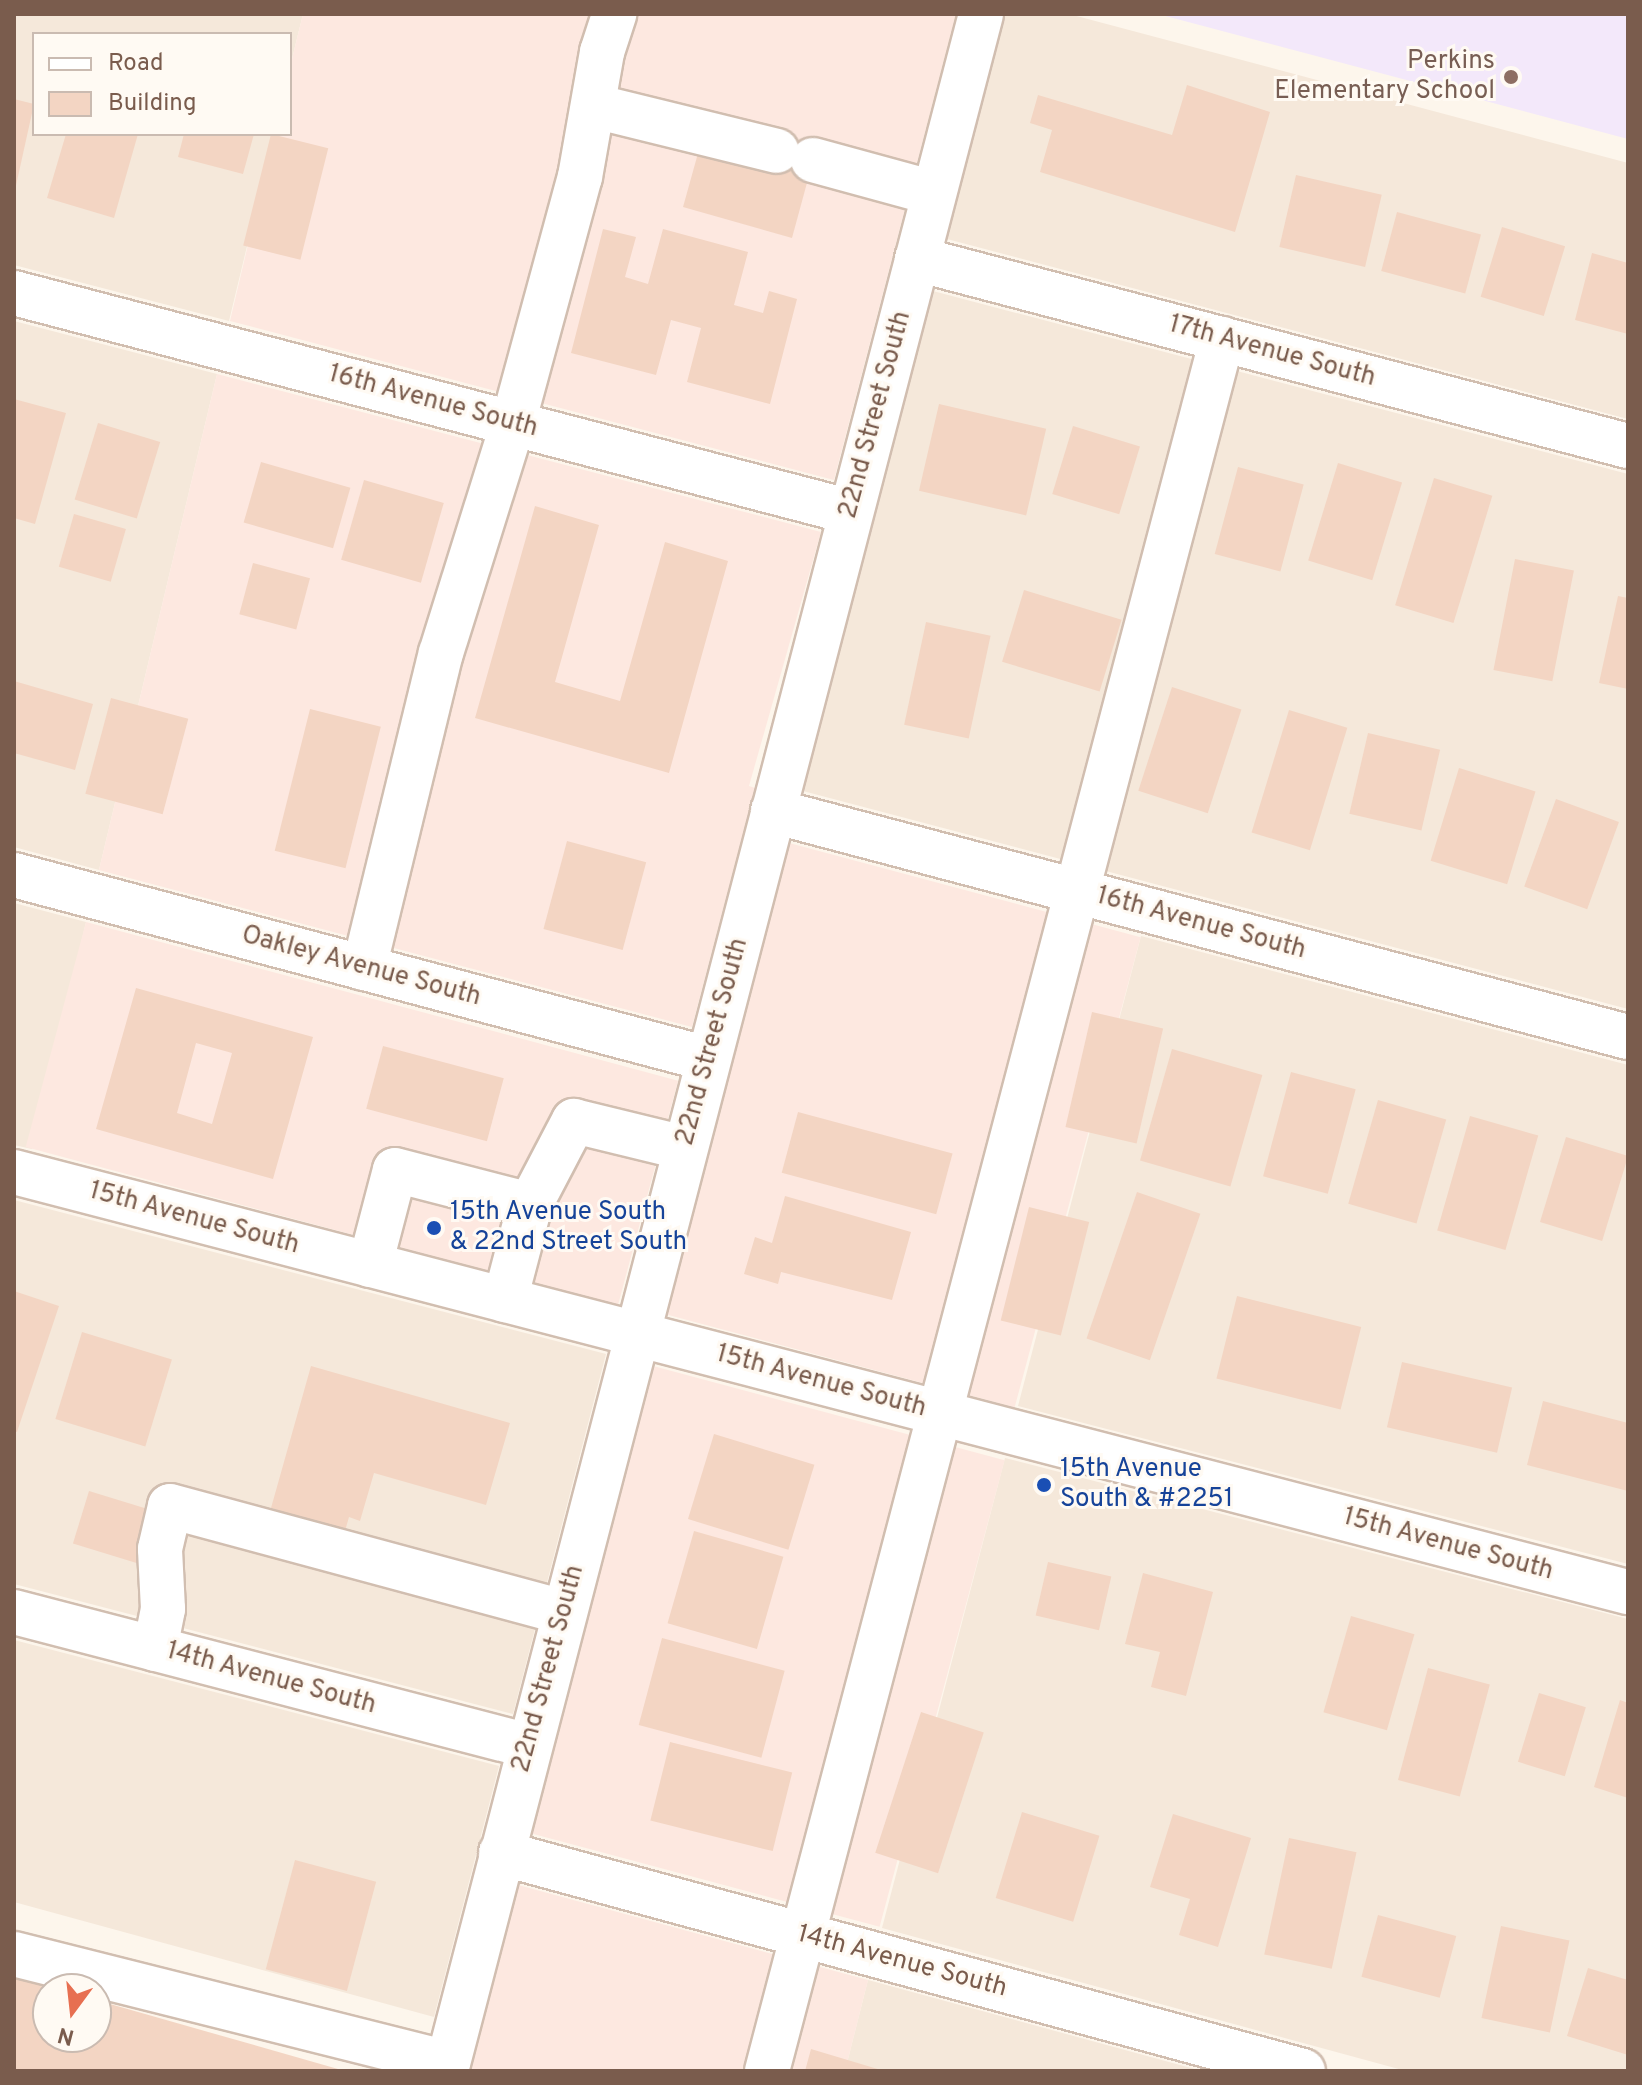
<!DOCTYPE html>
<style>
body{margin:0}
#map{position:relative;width:1642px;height:2085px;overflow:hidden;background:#fdf6ec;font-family:Overpass,sans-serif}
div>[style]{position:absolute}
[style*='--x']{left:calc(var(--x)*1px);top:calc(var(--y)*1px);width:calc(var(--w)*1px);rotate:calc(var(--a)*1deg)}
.residential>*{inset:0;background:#f5e8da}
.commercial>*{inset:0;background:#fde8e0;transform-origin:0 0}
.education>*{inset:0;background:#f3e8fa}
.building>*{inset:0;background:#f3d5c3;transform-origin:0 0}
.roads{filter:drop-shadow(2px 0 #d1beb0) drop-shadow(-2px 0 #d1beb0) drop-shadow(0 2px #d1beb0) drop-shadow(0 -2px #d1beb0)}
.minor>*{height:44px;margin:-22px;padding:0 22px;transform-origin:22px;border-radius:22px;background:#fff}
.dots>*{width:22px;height:22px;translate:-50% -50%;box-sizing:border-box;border:4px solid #fffaf3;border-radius:50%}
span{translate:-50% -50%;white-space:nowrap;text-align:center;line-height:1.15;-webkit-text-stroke:6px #fffaf3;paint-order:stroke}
.education-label{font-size:26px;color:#785e54}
.right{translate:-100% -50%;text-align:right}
.street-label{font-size:26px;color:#7a5c4d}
.transit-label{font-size:26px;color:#164399}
.left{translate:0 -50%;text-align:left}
.frame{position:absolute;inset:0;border:16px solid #7a5c4d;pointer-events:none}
.legend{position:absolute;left:32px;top:32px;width:260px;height:104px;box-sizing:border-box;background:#fffaf3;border:2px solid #cabbb1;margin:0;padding:10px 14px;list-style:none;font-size:24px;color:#7a5c4d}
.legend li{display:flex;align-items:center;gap:16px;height:40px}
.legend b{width:40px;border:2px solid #cabbb1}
.north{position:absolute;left:32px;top:1973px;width:80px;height:80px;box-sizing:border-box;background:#fffaf3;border:2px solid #cabbb1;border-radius:50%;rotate:195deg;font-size:22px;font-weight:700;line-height:32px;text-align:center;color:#7a5c4d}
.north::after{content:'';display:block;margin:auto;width:28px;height:36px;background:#e76f51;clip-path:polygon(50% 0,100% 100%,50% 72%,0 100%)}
</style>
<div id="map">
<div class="residential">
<i style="clip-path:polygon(14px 14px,303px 14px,290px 67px,290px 34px,34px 34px,34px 134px,274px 134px,229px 321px,14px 265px)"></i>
<i style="clip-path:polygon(1005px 14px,1069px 14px,1628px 163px,1628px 419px,947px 239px)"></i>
<i style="clip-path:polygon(933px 291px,1628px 474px,1628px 1009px,803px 791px)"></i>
<i style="clip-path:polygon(14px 321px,217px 374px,99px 870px,14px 847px)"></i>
<i style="clip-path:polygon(14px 903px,86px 922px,32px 1149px,14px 1145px)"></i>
<i style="clip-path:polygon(1141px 936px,1628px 1065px,1628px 1564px,1018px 1406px)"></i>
<i style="clip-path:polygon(14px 1200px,606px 1354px,513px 1714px,14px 1584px)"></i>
<i style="clip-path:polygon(1005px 1458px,1628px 1619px,1628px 2071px,1406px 2071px,882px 1928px)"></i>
<i style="clip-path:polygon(14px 1640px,499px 1766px,434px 2017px,14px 1902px)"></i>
<i style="clip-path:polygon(868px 1980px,1202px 2071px,845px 2071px)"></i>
</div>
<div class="commercial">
<i style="clip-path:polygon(303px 14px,956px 14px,834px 480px,230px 321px,274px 134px,290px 134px,290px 67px)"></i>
<i style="clip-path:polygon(217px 374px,821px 532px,749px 786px,755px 788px,692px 1027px,99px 870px)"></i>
<i style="left:789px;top:843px;width:364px;height:487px;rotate:15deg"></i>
<i style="left:86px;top:922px;width:613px;height:233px;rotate:15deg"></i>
<i style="left:653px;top:1366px;width:364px;height:483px;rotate:15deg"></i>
<i style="clip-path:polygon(518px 1885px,868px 1980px,845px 2071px,471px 2071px)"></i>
</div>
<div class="education">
<i style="clip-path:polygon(1158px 14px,1628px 14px,1628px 139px)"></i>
</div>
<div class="building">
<i style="clip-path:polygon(1187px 85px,1270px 112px,1235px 232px,1040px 172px,1052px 130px,1030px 123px,1038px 95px,1172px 135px)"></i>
<i style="clip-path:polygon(14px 99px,34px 104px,15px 190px,14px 190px)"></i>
<i style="clip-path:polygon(66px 134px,138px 134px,114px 218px,47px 198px)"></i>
<i style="clip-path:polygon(184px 134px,254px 134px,243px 174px,178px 157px)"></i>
<i style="left:271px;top:134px;width:59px;height:115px;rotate:14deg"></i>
<i style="clip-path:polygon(781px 136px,817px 146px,792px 238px,683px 207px,700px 146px)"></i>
<i style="left:1296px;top:175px;width:88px;height:74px;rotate:13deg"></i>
<i style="left:1397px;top:212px;width:87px;height:61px;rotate:15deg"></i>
<i style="left:1502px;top:227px;width:66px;height:73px;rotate:17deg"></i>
<i style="clip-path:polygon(603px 229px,636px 237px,625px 277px,648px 284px,663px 229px,748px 252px,734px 305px,763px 313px,769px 291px,797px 299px,770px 404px,687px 382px,701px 328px,671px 320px,656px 375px,571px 353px)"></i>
<i style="clip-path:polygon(1592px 253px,1628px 263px,1628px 334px,1575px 320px)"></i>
<i style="clip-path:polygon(14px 399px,66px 413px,35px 524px,14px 518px)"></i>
<i style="left:939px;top:404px;width:110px;height:89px;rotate:13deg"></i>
<i style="left:98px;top:423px;width:65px;height:80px;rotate:17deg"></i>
<i style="left:1073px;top:426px;width:70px;height:71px;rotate:17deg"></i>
<i style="left:261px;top:462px;width:93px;height:63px;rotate:16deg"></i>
<i style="left:1338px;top:463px;width:67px;height:102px;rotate:17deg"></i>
<i style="left:1238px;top:467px;width:68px;height:90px;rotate:15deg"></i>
<i style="left:1434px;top:478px;width:61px;height:133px;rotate:17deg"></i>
<i style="left:364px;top:480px;width:83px;height:83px;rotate:16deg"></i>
<i style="clip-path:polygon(535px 506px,599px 525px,555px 682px,620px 701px,665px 542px,728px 561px,669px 773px,475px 718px)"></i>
<i style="left:74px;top:514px;width:54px;height:55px;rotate:16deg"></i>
<i style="left:1515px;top:559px;width:60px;height:113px;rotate:11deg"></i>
<i style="left:253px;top:563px;width:59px;height:53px;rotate:15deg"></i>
<i style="left:1024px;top:590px;width:102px;height:75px;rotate:17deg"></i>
<i style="clip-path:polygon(1618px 596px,1628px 598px,1628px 689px,1599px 683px)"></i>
<i style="left:926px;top:622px;width:66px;height:105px;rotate:12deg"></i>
<i style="clip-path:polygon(14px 681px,93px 704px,75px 770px,14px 753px)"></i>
<i style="left:1172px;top:687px;width:73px;height:109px;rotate:18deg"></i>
<i style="left:111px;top:698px;width:80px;height:99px;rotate:15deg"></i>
<i style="left:310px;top:709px;width:73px;height:146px;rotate:14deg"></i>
<i style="left:1289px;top:710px;width:61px;height:128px;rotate:17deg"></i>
<i style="left:1368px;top:733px;width:74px;height:83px;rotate:13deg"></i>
<i style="left:1459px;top:768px;width:80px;height:97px;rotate:17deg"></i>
<i style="left:1556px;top:799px;width:67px;height:93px;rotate:20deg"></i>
<i style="left:567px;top:841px;width:82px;height:91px;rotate:15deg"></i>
<i style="clip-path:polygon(evenodd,136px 988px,313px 1037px,273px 1179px,96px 1129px,136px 988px,196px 1043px,232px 1053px,212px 1124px,177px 1113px,196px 1043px)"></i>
<i style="left:1092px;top:1012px;width:73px;height:118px;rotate:13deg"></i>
<i style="left:383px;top:1046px;width:125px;height:65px;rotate:15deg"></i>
<i style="left:1172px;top:1049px;width:94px;height:116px;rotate:16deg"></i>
<i style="left:1291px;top:1072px;width:67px;height:108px;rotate:15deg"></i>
<i style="left:1378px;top:1100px;width:71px;height:108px;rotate:16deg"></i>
<i style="left:798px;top:1112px;width:160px;height:63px;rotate:15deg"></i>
<i style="left:1470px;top:1116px;width:71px;height:119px;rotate:16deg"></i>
<i style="left:1566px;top:1137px;width:65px;height:89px;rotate:17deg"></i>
<i style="left:1137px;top:1192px;width:67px;height:155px;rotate:19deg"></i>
<i style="clip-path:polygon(785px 1196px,911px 1232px,892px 1300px,781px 1272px,778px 1284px,744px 1274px,755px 1237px,772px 1243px)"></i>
<i style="left:1029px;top:1207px;width:62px;height:117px;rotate:14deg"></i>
<i style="clip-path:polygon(14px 1291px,59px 1306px,17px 1432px,14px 1431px)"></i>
<i style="left:1237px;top:1296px;width:128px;height:85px;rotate:14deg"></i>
<i style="left:82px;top:1332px;width:94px;height:91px;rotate:17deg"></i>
<i style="left:1402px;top:1362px;width:113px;height:67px;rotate:13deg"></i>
<i style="clip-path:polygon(311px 1366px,510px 1423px,486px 1505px,374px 1473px,360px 1521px,349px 1517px,345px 1531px,271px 1508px)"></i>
<i style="clip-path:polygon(1543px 1401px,1628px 1423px,1628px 1491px,1527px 1465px)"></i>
<i style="left:714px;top:1434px;width:105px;height:89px;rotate:17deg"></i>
<i style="left:89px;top:1491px;width:69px;height:55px;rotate:17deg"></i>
<i style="left:694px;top:1531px;width:93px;height:96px;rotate:16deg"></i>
<i style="left:1048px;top:1562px;width:65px;height:55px;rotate:13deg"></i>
<i style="clip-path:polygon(1143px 1573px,1213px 1592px,1186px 1696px,1151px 1687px,1160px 1652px,1125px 1644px)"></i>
<i style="left:1351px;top:1616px;width:66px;height:100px;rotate:16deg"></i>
<i style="left:662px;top:1638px;width:127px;height:90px;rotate:15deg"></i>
<i style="left:1428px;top:1668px;width:64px;height:116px;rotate:15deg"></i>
<i style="left:1539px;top:1693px;width:49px;height:72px;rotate:17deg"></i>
<i style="clip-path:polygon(1620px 1700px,1628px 1703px,1628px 1798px,1594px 1787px)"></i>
<i style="left:921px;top:1712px;width:66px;height:148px;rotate:18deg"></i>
<i style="left:670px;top:1742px;width:126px;height:81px;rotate:14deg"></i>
<i style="left:1022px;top:1812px;width:81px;height:90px;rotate:17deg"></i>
<i style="clip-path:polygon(1173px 1814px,1251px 1838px,1218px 1947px,1179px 1935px,1190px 1899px,1150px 1887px)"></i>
<i style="left:1289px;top:1838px;width:69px;height:119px;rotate:12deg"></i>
<i style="left:295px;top:1860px;width:84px;height:113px;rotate:15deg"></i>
<i style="left:1378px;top:1915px;width:81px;height:64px;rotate:15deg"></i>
<i style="left:1501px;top:1926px;width:70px;height:94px;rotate:12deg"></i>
<i style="clip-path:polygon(1588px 1968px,1628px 1980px,1628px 2055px,1567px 2036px)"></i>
<i style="clip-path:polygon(14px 1978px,48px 1987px,48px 2037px,96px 2037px,96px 2000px,345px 2071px,14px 2071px)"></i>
<i style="clip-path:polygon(811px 2049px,881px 2070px,881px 2071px,805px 2071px)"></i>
</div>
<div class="roads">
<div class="minor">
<i style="--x:594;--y:106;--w:188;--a:13.8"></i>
<i style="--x:813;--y:160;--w:125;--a:15.3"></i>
<i style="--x:917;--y:259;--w:735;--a:14.74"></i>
<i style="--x:14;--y:293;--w:865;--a:14.66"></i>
<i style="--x:773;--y:811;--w:884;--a:14.81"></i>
<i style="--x:14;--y:875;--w:718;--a:14.85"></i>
<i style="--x:364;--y:968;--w:324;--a:-76.3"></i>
<i style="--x:441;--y:653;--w:241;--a:-72.6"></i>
<i style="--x:513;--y:423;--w:255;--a:-74.8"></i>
<i style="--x:580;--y:177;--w:127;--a:-80"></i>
<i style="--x:602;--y:52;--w:40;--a:-72"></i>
<i style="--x:14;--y:1172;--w:1668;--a:14.59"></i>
<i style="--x:370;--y:1265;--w:98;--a:-75.3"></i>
<i style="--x:395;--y:1170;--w:139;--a:14.5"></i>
<i style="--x:530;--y:1205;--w:95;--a:-62.4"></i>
<i style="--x:574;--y:1121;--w:114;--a:13.7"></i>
<i style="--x:505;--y:1300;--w:98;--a:-75.3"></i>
<i style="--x:14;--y:1612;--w:532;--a:14.58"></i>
<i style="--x:155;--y:1649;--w:41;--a:-78.7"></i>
<i style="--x:163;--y:1609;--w:60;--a:-92.9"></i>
<i style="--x:160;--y:1549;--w:44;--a:-76.9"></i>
<i style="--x:170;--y:1506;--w:408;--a:15.1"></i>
<i style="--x:501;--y:1853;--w:831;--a:15.21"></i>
<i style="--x:14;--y:1954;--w:447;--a:14.1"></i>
<i style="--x:446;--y:2071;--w:2125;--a:-75.42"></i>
<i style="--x:767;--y:2071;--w:1791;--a:-75.28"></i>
</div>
</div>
<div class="dots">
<i style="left:1511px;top:77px;background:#8d6e63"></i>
<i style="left:434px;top:1228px;background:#1a4fb4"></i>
<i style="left:1044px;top:1485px;background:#1a4fb4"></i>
</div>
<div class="education-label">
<span class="right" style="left:1495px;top:77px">Perkins<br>Elementary School</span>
</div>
<div class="street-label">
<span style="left:1272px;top:352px;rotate:15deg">17th Avenue South</span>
<span style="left:433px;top:402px;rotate:15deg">16th Avenue South</span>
<span style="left:876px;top:415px;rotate:-75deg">22nd Street South</span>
<span style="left:1201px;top:924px;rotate:15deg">16th Avenue South</span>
<span style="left:361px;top:967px;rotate:15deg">Oakley Avenue South</span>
<span style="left:713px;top:1042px;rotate:-75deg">22nd Street South</span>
<span style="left:194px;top:1219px;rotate:15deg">15th Avenue South</span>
<span style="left:821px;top:1382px;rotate:15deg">15th Avenue South</span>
<span style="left:1448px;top:1545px;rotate:15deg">15th Avenue South</span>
<span style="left:549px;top:1669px;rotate:-75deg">22nd Street South</span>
<span style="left:271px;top:1679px;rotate:15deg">14th Avenue South</span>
<span style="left:902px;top:1962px;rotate:15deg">14th Avenue South</span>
</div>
<div class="transit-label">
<span class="left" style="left:450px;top:1228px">15th Avenue South<br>&amp; 22nd Street South</span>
<span class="left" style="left:1060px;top:1485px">15th Avenue<br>South &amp; #2251</span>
</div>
<div class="frame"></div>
<ul class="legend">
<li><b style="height:10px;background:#fff"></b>Road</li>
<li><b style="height:22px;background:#f3d5c3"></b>Building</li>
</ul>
<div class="north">N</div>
</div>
